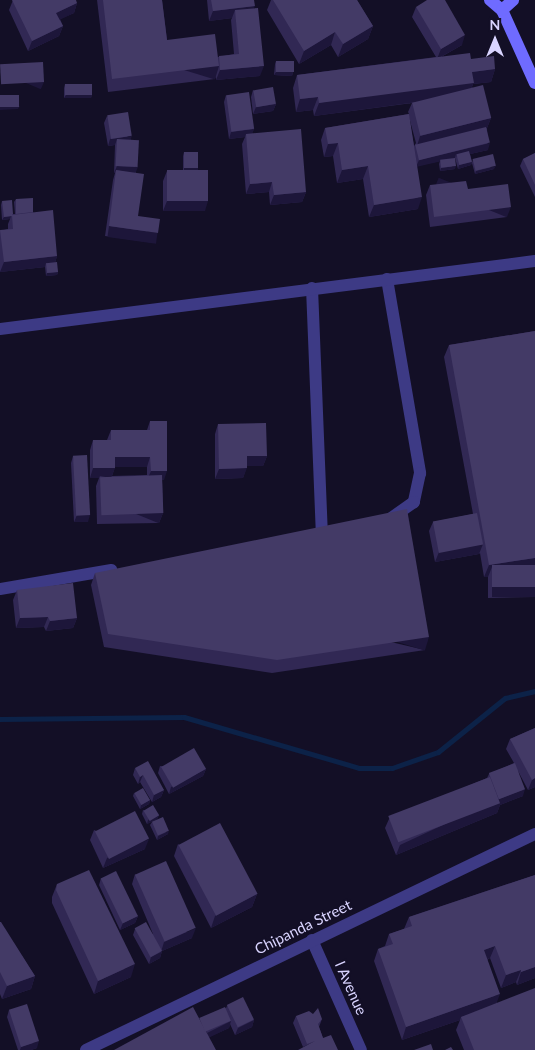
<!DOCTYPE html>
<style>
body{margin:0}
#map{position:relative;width:535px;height:1050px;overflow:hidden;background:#130f26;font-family:Lato,sans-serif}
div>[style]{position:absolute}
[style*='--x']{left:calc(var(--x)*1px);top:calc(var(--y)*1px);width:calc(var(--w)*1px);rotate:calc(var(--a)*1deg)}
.stream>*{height:5px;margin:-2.5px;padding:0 2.5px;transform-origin:2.5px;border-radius:2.5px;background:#0c2248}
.street>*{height:12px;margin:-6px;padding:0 6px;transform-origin:6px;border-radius:6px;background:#3d3a85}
.secondary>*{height:12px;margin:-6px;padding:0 6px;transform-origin:6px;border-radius:6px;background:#6f6bff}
.wall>*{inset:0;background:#312854}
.shaded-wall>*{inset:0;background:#1d163a;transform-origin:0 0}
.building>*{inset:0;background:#433a66;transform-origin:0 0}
span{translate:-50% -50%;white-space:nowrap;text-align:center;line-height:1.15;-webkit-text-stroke:4px #130f26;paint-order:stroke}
.street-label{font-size:15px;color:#d9d4ff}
.north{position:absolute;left:470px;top:15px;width:50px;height:50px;-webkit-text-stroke:4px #130f26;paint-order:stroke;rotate:0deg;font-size:14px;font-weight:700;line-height:20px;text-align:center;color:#d9d4ff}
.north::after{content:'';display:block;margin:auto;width:18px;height:22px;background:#d9d4ff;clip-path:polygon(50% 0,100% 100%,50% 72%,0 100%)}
</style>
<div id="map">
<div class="stream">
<i style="--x:0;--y:719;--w:184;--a:-0.6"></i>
<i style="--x:184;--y:717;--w:182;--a:16.2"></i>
<i style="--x:359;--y:768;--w:33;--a:0"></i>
<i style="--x:392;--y:768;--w:49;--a:-19.2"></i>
<i style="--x:438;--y:752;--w:86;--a:-38.9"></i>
<i style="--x:505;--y:698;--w:31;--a:-13"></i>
</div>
<div class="street">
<i style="--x:387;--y:279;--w:197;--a:80.3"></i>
<i style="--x:420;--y:473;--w:30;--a:102"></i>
<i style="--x:414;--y:502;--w:28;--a:145"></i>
<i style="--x:312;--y:288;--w:245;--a:87.7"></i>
<i style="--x:0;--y:329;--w:539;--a:-7.24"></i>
<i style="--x:0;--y:589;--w:113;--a:-9.7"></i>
<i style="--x:312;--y:940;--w:120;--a:66"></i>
<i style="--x:86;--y:1050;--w:498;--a:-25.7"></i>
</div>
<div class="secondary">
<i style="--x:490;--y:0;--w:16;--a:40"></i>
<i style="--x:502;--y:10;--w:80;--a:65.7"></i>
<i style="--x:502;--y:10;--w:15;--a:-42"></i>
</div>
<div class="wall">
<i style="clip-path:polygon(13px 0,77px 3px,74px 13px,60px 19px,63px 26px,59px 36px,28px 51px,9px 10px)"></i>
<i style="clip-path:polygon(97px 0,162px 0,167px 40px,218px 57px,234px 54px,231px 20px,232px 18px,209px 21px,207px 0,254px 0,254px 9px,260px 76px,216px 80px,216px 76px,215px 79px,108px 92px)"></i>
<i style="clip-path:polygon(271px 0,357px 0,373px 26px,368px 39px,338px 57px,331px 45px,299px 64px,267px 10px)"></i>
<i style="clip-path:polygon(evenodd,416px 7px,462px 45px,441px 57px,471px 59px,495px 69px,491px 82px,473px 84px,472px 87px,491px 118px,487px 128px,488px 150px,470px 154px,472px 162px,471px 165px,458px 169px,455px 158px,444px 160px,455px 169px,440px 171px,439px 164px,440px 161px,417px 166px,418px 209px,369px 217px,363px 179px,337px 183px,333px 156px,324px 157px,321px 140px,325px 128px,409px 114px,408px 112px,412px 103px,314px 116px,313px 110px,296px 112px,293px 88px,297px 75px,436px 57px,412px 17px,416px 7px,409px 117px,416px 143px,414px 146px,409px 117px)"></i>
<i style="clip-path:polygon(276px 61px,293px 72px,292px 76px,274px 75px,275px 64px)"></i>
<i style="clip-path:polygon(65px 84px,92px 94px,91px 98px,64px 98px,64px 88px)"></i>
<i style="clip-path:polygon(253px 90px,276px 104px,273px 111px,253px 114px,251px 97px)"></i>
<i style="clip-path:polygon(226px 95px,254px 129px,252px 133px,306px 192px,302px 202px,270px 205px,269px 192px,246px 194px,242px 144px,245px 137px,229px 139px,224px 102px)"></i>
<i style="clip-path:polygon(107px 116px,131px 140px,136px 173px,138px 216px,154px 243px,105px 236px,113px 180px,115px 173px,114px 173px,115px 145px,108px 146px,104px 123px)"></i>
<i style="clip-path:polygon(184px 152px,198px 168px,197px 171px,205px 211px,163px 211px,163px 181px,167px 171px,183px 171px,183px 156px)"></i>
<i style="clip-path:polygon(535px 153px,535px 197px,520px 166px,523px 159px)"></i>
<i style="clip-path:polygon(473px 159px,494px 169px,475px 174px,472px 163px)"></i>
<i style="clip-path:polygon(430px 185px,468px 189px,507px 217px,430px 227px,426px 195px)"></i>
<i style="clip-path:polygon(16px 199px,33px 212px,57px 256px,55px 263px,58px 272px,57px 275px,46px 276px,45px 267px,0 272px,0 231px,8px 229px,8px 224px,10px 219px,2px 220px,1px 205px,2px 201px,13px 214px,15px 214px,14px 202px)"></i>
<i style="clip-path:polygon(535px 331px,535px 597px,488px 598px,488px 577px,484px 577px,480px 553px,479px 554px,435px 562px,429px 531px,433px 522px,473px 514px,444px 357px,449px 345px)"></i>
<i style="clip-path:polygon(evenodd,150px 421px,164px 480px,162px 480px,163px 513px,159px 523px,97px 524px,96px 486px,99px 478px,90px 478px,90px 450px,93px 440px,107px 440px,111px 430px,147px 430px,150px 421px,115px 467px,147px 467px,147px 475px,112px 476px,115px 467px)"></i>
<i style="clip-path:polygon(218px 424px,267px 456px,263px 466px,247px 466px,243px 478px,215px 479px,215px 434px)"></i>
<i style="clip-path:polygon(73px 456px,88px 522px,74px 522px,71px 463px)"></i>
<i style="clip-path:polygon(95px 573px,425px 650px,272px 673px,104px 647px,91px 585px)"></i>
<i style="clip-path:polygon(17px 590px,77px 618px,73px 628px,46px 631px,44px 627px,16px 628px,13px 600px)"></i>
<i style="clip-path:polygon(535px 728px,535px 787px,528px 790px,518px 771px,523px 796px,500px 805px,497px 813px,396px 855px,385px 828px,389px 819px,487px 778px,489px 774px,514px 763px,506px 749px,510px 739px)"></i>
<i style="clip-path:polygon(160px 766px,206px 769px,203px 776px,169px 794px,158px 773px)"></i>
<i style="clip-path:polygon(135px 768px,164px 790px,161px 797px,152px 802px,140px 782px,138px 784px,133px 775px)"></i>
<i style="clip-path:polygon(134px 793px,150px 800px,149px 804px,140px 809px,133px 796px)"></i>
<i style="clip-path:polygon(143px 810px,159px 815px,157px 819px,147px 824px,142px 814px)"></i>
<i style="clip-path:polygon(152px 822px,168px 834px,157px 840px,150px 825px)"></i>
<i style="clip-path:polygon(94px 830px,145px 849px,103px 868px,90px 840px)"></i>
<i style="clip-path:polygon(178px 844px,257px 894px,252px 907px,211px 928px,174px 856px)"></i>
<i style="clip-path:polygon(135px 874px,192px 938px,162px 951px,160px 958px,149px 964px,133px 935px,135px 929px,153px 934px,132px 884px)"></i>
<i style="clip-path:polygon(535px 875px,535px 978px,517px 985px,516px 982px,501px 988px,490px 958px,487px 960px,497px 1003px,535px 1050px,464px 1050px,456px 1030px,460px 1020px,402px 1040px,374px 961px,378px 949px,385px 946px,389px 934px,404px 929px,409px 917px)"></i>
<i style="clip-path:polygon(101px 878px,138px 916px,135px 923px,120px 930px,99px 885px)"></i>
<i style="clip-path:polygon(57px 884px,131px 977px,94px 994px,52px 903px,52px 897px)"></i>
<i style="clip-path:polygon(0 922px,35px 976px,31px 989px,2px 999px,0 994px)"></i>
<i style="clip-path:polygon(227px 1006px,254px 1020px,252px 1027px,235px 1035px,230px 1024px,229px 1028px,209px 1037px,200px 1020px,226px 1008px)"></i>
<i style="clip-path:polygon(9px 1010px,37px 1048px,31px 1050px,18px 1050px,7px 1017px)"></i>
<i style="clip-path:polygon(296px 1016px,322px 1019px,319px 1027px,323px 1038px,303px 1047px,293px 1023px)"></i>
</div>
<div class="shaded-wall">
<i style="clip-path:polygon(77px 3px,74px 13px,53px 23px,56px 13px)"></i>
<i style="clip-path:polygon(255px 6px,251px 16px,235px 10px,232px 18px,209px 21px,213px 11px)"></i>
<i style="clip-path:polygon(63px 26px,59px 36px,28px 51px,32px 41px)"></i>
<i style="clip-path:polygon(373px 26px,368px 39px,338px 57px,343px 44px)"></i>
<i style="clip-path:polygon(335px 32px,331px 45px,299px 64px,304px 51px)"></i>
<i style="clip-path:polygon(465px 35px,462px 45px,437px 59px,441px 49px)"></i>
<i style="left:219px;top:66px;width:14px;height:108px;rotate:107deg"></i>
<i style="clip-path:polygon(264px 66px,260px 76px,216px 80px,220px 70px)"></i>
<i style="clip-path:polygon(495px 69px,491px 82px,473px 84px,469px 95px,314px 116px,319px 103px,472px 72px)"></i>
<i style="clip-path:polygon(276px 72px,293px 72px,292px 76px,274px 75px)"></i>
<i style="left:44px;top:82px;width:8px;height:44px;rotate:113deg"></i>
<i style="clip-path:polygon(92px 94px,91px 98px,64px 98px,66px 95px)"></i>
<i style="clip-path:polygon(318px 97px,313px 110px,296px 112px,300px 99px)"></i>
<i style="clip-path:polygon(276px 104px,273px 111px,253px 114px,256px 107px)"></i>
<i style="clip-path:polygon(20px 106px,18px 109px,0 110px,0 107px)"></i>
<i style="clip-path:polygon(491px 118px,487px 128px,417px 146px,420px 136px)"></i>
<i style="clip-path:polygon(254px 129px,251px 136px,246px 134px,245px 137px,229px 139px,231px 132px)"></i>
<i style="clip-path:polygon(132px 136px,129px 143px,117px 139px,115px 145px,108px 146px,110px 139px)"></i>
<i style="clip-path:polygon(338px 143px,333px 156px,324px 157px,328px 144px)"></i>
<i style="clip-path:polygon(490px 143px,488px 150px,457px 157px,456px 154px,455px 158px,416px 167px,419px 160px)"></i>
<i style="clip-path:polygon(472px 162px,471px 165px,458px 169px,459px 165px)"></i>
<i style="clip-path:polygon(117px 166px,138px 167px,135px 174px,116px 170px,115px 173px,114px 173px)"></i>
<i style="clip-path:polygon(368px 166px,363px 179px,337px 183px,342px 170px)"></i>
<i style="clip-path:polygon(456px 166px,455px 169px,440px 171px,441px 168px)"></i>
<i style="clip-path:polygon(496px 166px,494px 169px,475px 174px,476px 171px)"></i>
<i style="left:184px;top:168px;width:14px;height:3px"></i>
<i style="clip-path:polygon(272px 182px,269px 192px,246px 194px,250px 184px)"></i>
<i style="clip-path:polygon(306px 192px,302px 202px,270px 205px,274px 195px)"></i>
<i style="clip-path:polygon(422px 197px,418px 209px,369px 217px,374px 205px)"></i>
<i style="clip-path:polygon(167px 201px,208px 201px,205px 211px,163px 211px)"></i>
<i style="left:511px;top:207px;width:11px;height:78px;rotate:112deg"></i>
<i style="clip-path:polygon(11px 216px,10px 219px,2px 220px,4px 217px)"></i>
<i style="left:109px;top:226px;width:49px;height:11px;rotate:8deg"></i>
<i style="clip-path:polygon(57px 256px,54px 266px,46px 263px,45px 267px,0 272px,4px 262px)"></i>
<i style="clip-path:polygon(58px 272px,57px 275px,46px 276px,47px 273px)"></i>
<i style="clip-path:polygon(247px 456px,267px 456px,263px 466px,243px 466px)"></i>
<i style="clip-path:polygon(115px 457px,150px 457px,147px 467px,111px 467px)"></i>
<i style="clip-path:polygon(93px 468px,115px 468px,111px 478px,100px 476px,99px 478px,90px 478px)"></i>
<i style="clip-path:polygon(247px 468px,243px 478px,215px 479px,219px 469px)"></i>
<i style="clip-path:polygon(151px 471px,167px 471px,164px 480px,147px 480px)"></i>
<i style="left:163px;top:513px;width:11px;height:62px;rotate:112deg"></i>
<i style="clip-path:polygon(77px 515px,90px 515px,88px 522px,74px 522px)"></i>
<i style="clip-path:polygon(483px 544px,479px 554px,435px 562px,439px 552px)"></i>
<i style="clip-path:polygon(535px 558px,535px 570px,492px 567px,488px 577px,484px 577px,489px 565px)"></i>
<i style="left:535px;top:587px;width:10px;height:43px;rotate:90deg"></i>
<i style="clip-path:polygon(48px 617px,44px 627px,16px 628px,20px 618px)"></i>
<i style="clip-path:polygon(77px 618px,73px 628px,46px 631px,50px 621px)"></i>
<i style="left:429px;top:637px;width:14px;height:154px;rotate:107deg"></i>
<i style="clip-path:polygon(206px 769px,203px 776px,169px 794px,171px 787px)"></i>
<i style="clip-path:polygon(143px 775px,140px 782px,138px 784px,140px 777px)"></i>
<i style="clip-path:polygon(535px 778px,535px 787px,528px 790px,532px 780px)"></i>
<i style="clip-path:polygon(525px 789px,523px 796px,500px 805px,497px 813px,396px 855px,400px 845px,499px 799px)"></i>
<i style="clip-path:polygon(164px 790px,161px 797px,152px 802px,154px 795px)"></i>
<i style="clip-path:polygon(150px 800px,149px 804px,140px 809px,141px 805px)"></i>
<i style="clip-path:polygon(159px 815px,157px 819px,147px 824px,148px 820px)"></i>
<i style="clip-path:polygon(169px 831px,168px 834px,157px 840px,158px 836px)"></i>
<i style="clip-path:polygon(149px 839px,145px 849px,103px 868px,107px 858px)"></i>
<i style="clip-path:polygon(257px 894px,252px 907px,211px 928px,215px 916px)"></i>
<i style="clip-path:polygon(138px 916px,135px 923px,120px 930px,123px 923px)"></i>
<i style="clip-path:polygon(196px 928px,192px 938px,162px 951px,160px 958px,149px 964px,151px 957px,161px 952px,164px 942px)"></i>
<i style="clip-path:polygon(495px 946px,490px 958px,479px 962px,484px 950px)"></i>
<i style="clip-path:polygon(135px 964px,131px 977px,94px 994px,98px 981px)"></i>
<i style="clip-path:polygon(535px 967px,535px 978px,517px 985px,521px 972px)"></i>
<i style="clip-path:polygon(521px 970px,516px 982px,501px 988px,506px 975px)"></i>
<i style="clip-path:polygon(35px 976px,31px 989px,2px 999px,7px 986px)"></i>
<i style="clip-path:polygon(500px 994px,495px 1007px,461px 1017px,460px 1020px,402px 1040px,406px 1027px)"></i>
<i style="clip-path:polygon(254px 1020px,252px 1027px,235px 1035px,238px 1028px)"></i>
<i style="clip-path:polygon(231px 1021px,229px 1028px,204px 1040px,207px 1033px)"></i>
<i style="clip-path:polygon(39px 1041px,37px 1048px,31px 1050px,20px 1050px,21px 1047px)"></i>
</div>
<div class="building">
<i style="clip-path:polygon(12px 0,76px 0,77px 3px,56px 13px,63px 26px,32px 41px)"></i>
<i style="clip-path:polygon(103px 0,162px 0,167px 40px,215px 34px,219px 66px,112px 79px)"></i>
<i style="clip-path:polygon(211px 0,254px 0,255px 6px,213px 11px)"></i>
<i style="clip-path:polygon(273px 0,357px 0,373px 26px,343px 44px,335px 32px,304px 51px)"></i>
<i style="clip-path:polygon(427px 0,445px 0,465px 35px,441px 49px,416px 7px)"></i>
<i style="clip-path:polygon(258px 8px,264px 66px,220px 70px,219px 56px,239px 54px,235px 10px)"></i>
<i style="clip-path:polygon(470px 53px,471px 59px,494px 56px,495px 69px,472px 72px,474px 83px,319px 103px,318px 97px,300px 99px,297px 75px)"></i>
<i style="left:276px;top:61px;width:18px;height:11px"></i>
<i style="left:43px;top:62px;width:20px;height:43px;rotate:87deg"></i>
<i style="left:65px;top:84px;width:27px;height:11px"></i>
<i style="left:483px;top:85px;width:34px;height:73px;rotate:76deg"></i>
<i style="left:273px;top:87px;width:17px;height:20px;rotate:80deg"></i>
<i style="left:249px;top:92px;width:37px;height:23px;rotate:82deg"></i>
<i style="left:0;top:95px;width:19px;height:12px"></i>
<i style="left:128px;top:112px;width:24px;height:21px;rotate:81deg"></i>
<i style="clip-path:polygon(409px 114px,422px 197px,374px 205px,368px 166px,342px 170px,338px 143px,328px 144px,325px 128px)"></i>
<i style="left:486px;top:127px;width:16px;height:73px;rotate:76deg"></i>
<i style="clip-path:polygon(301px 129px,306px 192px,274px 195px,272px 182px,250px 184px,246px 134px)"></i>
<i style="left:117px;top:139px;width:22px;height:27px;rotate:3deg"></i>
<i style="left:469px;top:151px;width:11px;height:13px;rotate:75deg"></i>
<i style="left:184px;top:152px;width:14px;height:16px"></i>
<i style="clip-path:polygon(535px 153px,535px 185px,523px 159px)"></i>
<i style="left:493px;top:154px;width:12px;height:21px;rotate:76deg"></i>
<i style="left:455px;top:158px;width:8px;height:15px;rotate:83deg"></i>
<i style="clip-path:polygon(116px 170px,144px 174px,138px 216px,160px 219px,158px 233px,109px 226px)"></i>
<i style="left:208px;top:170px;width:31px;height:41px;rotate:90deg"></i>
<i style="clip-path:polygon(466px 181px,468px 189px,508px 184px,511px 207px,434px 217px,430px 185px)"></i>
<i style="clip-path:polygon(33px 198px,33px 212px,16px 214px,16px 199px)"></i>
<i style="clip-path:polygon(12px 200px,13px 214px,12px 215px,12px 216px,4px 217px,2px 201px)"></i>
<i style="clip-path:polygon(53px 210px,57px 256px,4px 262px,0 230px,13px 229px,12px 215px)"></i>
<i style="left:57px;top:262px;width:10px;height:11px;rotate:84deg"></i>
<i style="clip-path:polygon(535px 331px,535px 558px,489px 565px,449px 345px)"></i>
<i style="clip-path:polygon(150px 421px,167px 421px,167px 471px,151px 471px,150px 457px,115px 457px,115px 468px,93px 468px,93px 440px,111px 440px,111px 430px,150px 430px)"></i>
<i style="clip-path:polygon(266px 423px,267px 456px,247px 456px,247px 468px,219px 469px,218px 424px)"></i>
<i style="left:87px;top:455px;width:60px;height:14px;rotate:87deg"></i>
<i style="left:162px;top:475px;width:38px;height:62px;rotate:88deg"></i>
<i style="clip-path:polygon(407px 509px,429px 637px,277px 660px,108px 634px,95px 573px)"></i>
<i style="left:477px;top:513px;width:32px;height:45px;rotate:79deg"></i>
<i style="left:535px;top:565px;width:22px;height:43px;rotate:90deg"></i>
<i style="clip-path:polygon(73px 583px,77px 618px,50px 621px,48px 617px,20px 618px,17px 590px)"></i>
<i style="clip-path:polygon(535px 728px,535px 778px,532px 780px,510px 739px)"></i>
<i style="left:194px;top:748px;width:24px;height:38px;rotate:60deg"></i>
<i style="clip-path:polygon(148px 761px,164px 790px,154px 795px,143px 775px,140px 777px,135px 768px)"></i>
<i style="left:515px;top:763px;width:28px;height:28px;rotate:69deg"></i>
<i style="left:490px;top:777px;width:28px;height:109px;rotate:69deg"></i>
<i style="left:143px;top:788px;width:14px;height:10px;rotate:60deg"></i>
<i style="left:153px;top:805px;width:12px;height:11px;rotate:59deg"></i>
<i style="left:135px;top:811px;width:31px;height:45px;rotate:63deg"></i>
<i style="left:163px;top:817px;width:15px;height:12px;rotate:67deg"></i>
<i style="left:220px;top:823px;width:80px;height:47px;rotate:62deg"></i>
<i style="left:166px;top:861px;width:73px;height:34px;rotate:66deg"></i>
<i style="clip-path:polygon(89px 870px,135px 964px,98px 981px,56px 890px,57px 884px)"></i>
<i style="left:116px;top:871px;width:50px;height:17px;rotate:64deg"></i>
<i style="clip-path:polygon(535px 875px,535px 967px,521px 972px,521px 970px,506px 975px,495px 946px,484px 950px,500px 994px,406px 1027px,378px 949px,393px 944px,389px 934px,412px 926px,409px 917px)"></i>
<i style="clip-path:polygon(0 922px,1px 922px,35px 976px,7px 986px,0 972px)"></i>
<i style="left:146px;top:922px;width:33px;height:13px;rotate:61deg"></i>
<i style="clip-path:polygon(535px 988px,535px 1050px,474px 1050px,461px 1017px)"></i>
<i style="left:243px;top:997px;width:25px;height:18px;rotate:64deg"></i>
<i style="left:27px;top:1004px;width:39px;height:19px;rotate:72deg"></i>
<i style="clip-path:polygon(193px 1007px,216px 1050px,114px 1050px)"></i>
<i style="left:225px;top:1007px;width:15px;height:28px;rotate:67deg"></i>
<i style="clip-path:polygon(318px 1008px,322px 1019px,318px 1024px,323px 1038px,331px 1035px,338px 1050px,298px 1050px,315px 1041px,307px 1044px,296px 1016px,309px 1011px,313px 1014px)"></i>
<i style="clip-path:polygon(431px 1044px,433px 1050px,414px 1050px)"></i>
<i style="clip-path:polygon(451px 1047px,453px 1050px,445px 1050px)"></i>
</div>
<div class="street-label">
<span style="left:303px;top:927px;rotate:-26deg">Chipanda Street</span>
<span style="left:351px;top:988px;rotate:66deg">I Avenue</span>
</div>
<div class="north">N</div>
</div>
